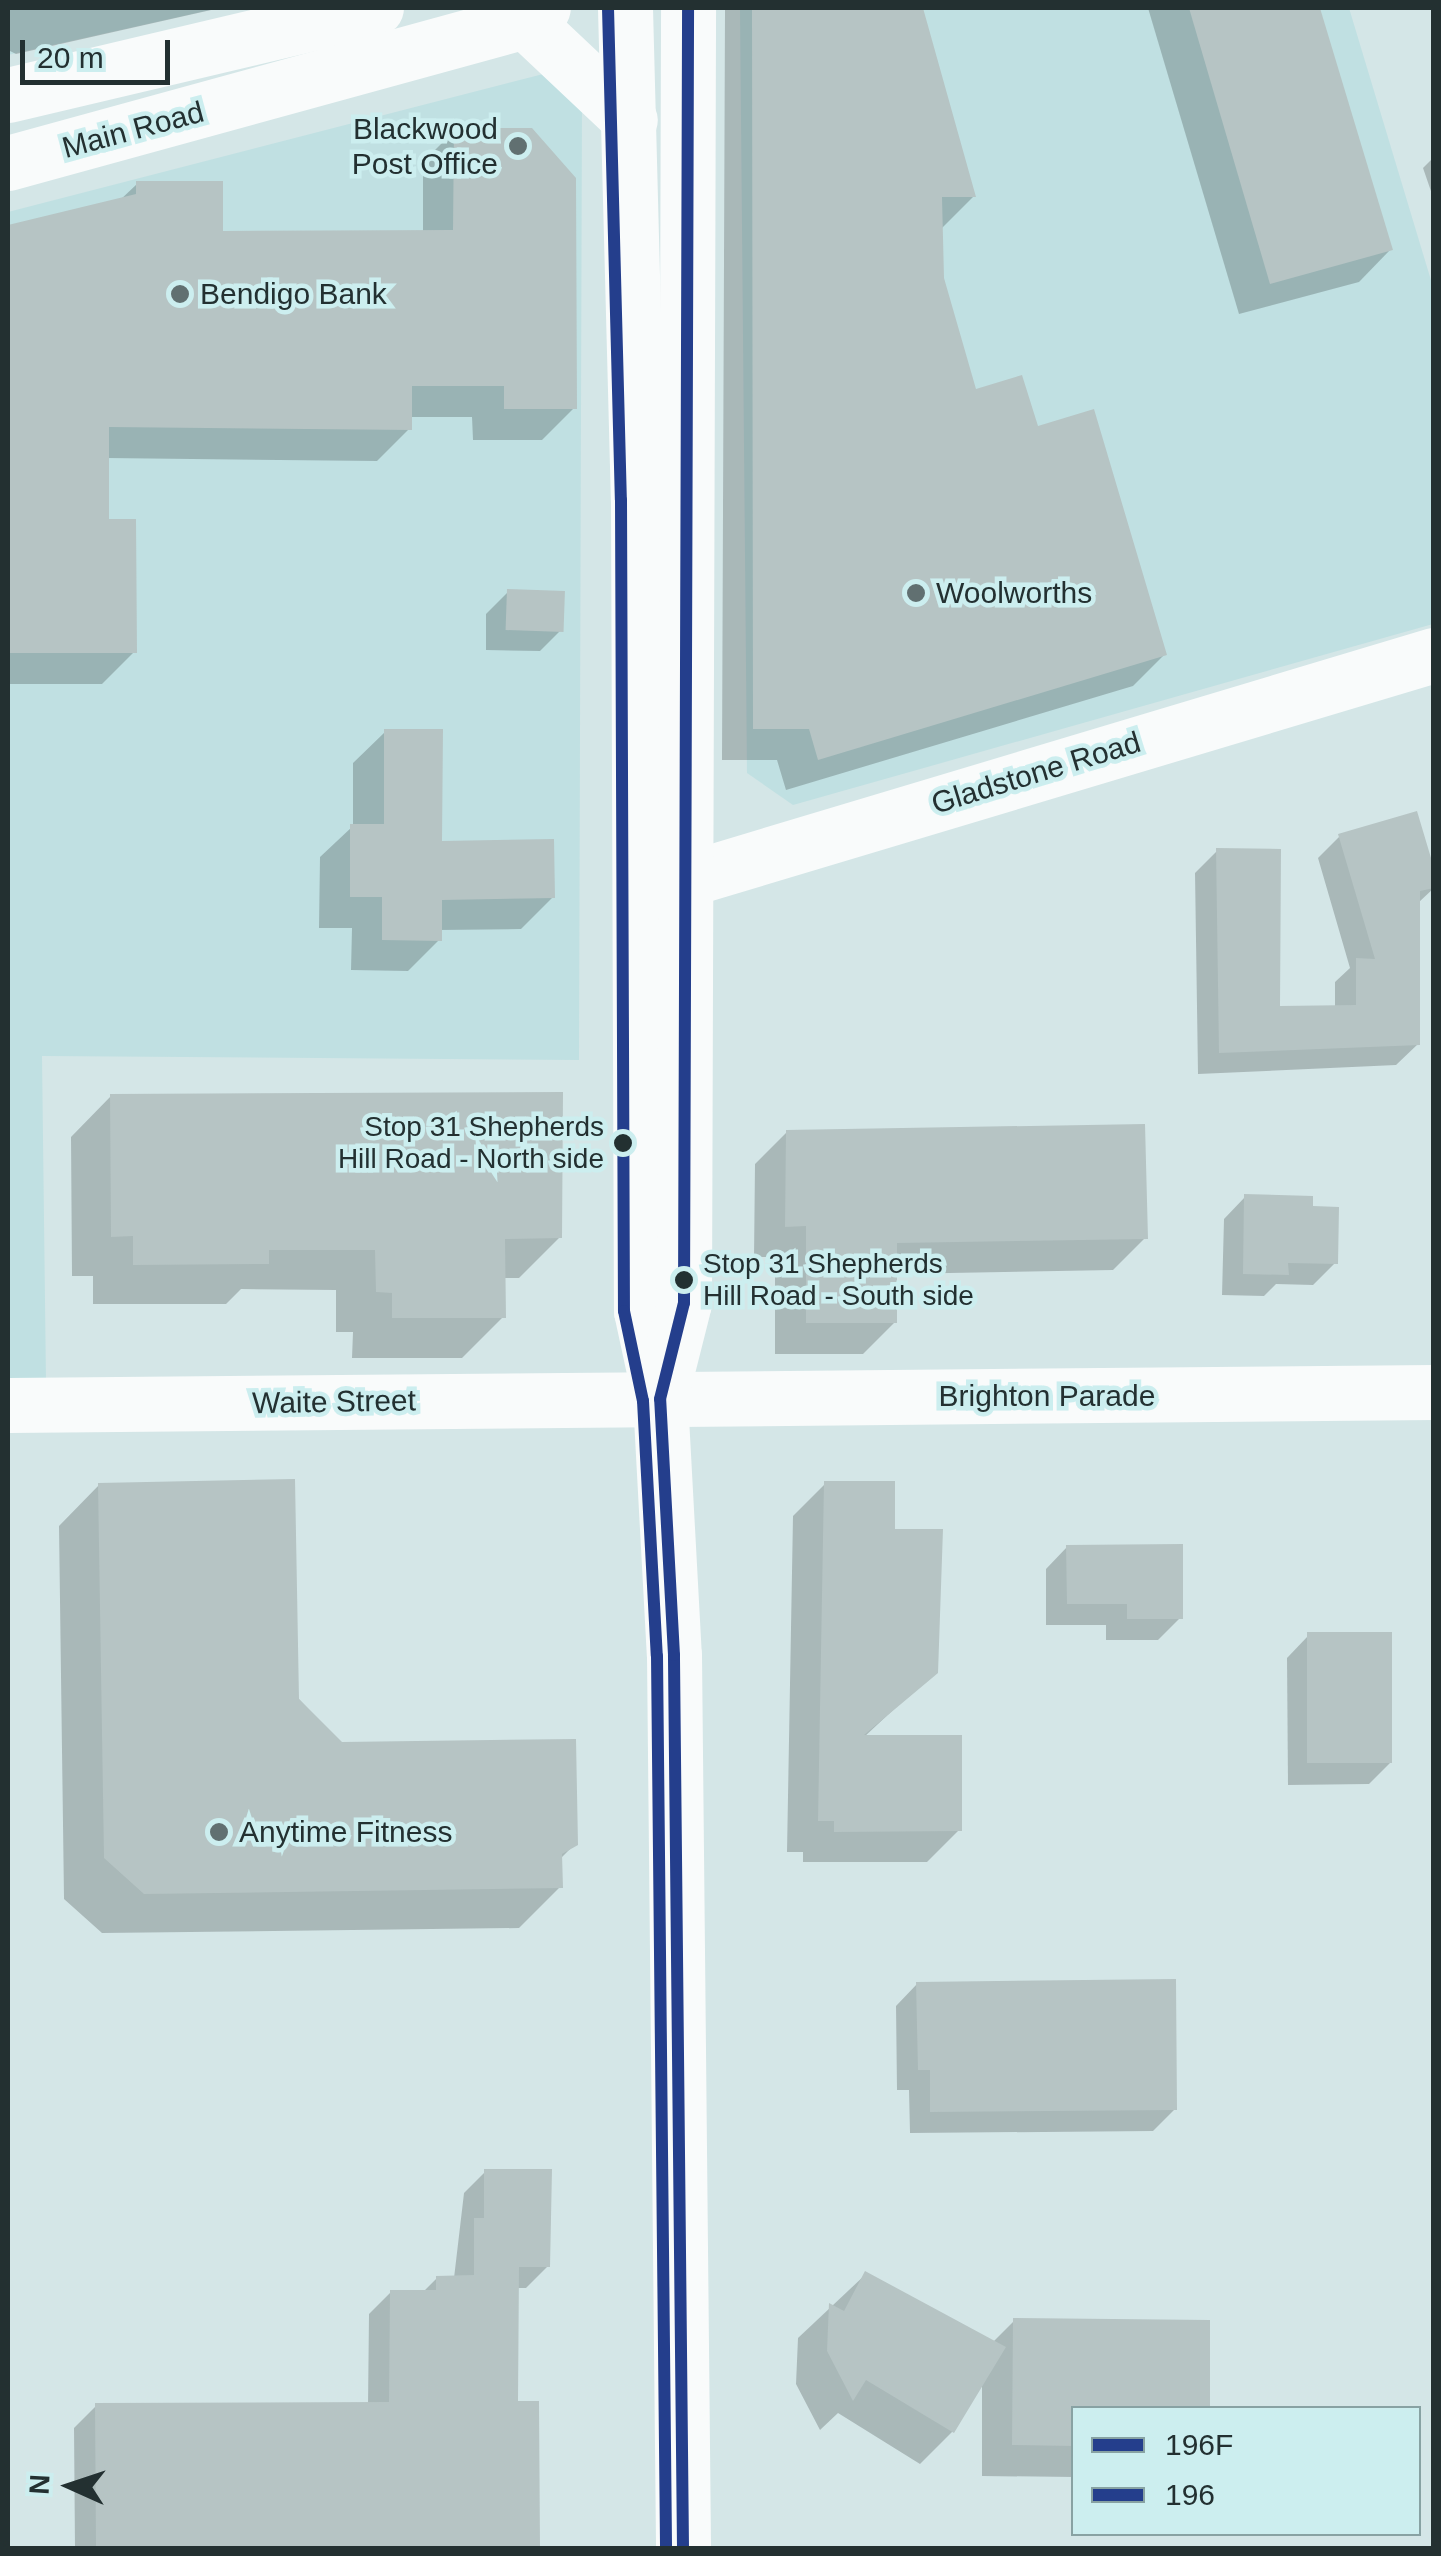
<!DOCTYPE html>
<style>
body{margin:0}
#map{position:relative;width:1441px;height:2556px;overflow:hidden;background:#d4e6e7;font-family:Helvetica,sans-serif}
div>[style]{position:absolute}
[style*='--x']{left:calc(var(--x)*1px);top:calc(var(--y)*1px);width:calc(var(--w)*1px);rotate:calc(var(--a)*1deg)}
.built>*{inset:0;background:#c0e0e2}
.shadow>*{inset:0;background:#0003}
.building>*{inset:0;background:#b6c4c4;transform-origin:0 0}
.minor>*{height:55px;margin:-27.5px;padding:0 27.5px;transform-origin:27.5px;border-radius:27.5px;background:#f9fbfb}
.major>*{height:55px;margin:-27.5px;padding:0 27.5px;transform-origin:27.5px;border-radius:27.5px;background:#f9fbfb}
.bus-1>*{height:12px;margin:-6px;padding:0 6px;transform-origin:6px;border-radius:6px;background:#243e8c}
.bus-2>*{height:12px;margin:-6px;padding:0 6px;transform-origin:6px;border-radius:6px;background:#243e8c}
.dots>*{width:28px;height:28px;translate:-50% -50%;box-sizing:border-box;border:5px solid #cceeef;border-radius:50%}
span{translate:-50% -50%;white-space:nowrap;text-align:center;line-height:1.15;-webkit-text-stroke:9px #cceeef;paint-order:stroke}
.bus-label{font-size:28px;color:#233031}
.right{translate:-100% -50%;text-align:right}
.left{translate:0 -50%;text-align:left}
.poi-label{font-size:30px;color:#233031}
.street-label{font-size:30px;color:#233031}
.frame{position:absolute;inset:0;border:10px solid #233031;pointer-events:none}
.legend{position:absolute;left:1071px;top:2406px;width:350px;height:130px;box-sizing:border-box;background:#cceeef;border:2px solid #88a2a3;margin:0;padding:12px 18px;list-style:none;font-size:30px;color:#233031}
.legend li{display:flex;align-items:center;gap:20px;height:50px}
.legend b{width:50px;border:2px solid #88a2a3}
.north{position:absolute;left:20px;top:2436px;width:100px;height:100px;-webkit-text-stroke:8px #cceeef;paint-order:stroke;rotate:273deg;font-size:28px;font-weight:700;line-height:40px;text-align:center;color:#233031}
.north::after{content:'';display:block;margin:auto;width:35px;height:45px;background:#233031;clip-path:polygon(50% 0,100% 100%,50% 72%,0 100%)}
.scale{position:absolute;left:20px;top:40px;width:150px;height:45px;box-sizing:border-box;border:5px solid #233031;border-top:0;padding-left:12px;font-size:30px;line-height:35px;white-space:nowrap;color:#233031;-webkit-text-stroke:8px #cceeef;paint-order:stroke}
</style>
<div id="map">
<div class="built">
<i style="clip-path:polygon(8px 8px,219px 8px,8px 55px)"></i>
<i style="clip-path:polygon(740px 8px,1349px 8px,1433px 287px,1433px 624px,793px 805px,747px 773px)"></i>
<i style="clip-path:polygon(555px 71px,582px 99px,579px 1060px,42px 1056px,46px 1381px,8px 1382px,8px 212px)"></i>
</div>
<div class="shadow">
<i style="clip-path:polygon(8px 8px,220px 8px,16px 54px,8px 50px)"></i>
<i style="clip-path:polygon(725px 8px,920px 8px,974px 196px,942px 228px,941px 279px,975px 392px,1036px 429px,1164px 655px,1133px 686px,786px 790px,777px 760px,722px 760px)"></i>
<i style="clip-path:polygon(1148px 8px,1317px 8px,1390px 250px,1359px 282px,1239px 314px)"></i>
<i style="clip-path:polygon(455px 130px,574px 408px,542px 440px,473px 440px,472px 417px,409px 417px,409px 429px,377px 461px,106px 458px,106px 522px,134px 652px,102px 684px,8px 684px,8px 228px,119px 201px,137px 184px,220px 234px,423px 233px,423px 162px)"></i>
<i style="clip-path:polygon(1434px 157px,1434px 200px,1423px 168px)"></i>
<i style="clip-path:polygon(508px 592px,562px 629px,540px 651px,486px 650px,486px 614px)"></i>
<i style="clip-path:polygon(385px 732px,440px 843px,553px 897px,521px 929px,439px 930px,439px 940px,408px 971px,351px 970px,352px 928px,319px 928px,320px 857px,353px 826px,353px 763px)"></i>
<i style="clip-path:polygon(1340px 836px,1434px 888px,1418px 903px,1418px 1044px,1396px 1065px,1198px 1074px,1195px 873px,1217px 851px,1278px 1008px,1335px 1008px,1335px 982px,1350px 968px,1318px 858px)"></i>
<i style="clip-path:polygon(111px 1096px,560px 1237px,519px 1278px,503px 1278px,503px 1317px,462px 1358px,352px 1358px,353px 1332px,336px 1332px,336px 1290px,241px 1289px,226px 1304px,93px 1304px,93px 1276px,72px 1276px,71px 1137px)"></i>
<i style="clip-path:polygon(787px 1132px,1145px 1238px,1113px 1270px,895px 1274px,895px 1322px,863px 1354px,775px 1354px,775px 1257px,754px 1257px,755px 1164px)"></i>
<i style="clip-path:polygon(1245px 1197px,1311px 1209px,1335px 1263px,1313px 1285px,1276px 1284px,1264px 1296px,1222px 1295px,1224px 1219px)"></i>
<i style="clip-path:polygon(825px 1484px,892px 1531px,941px 1532px,935px 1671px,863px 1738px,959px 1830px,927px 1862px,803px 1862px,803px 1852px,787px 1852px,793px 1516px)"></i>
<i style="clip-path:polygon(99px 1485px,341px 1744px,575px 1844px,560px 1859px,560px 1887px,519px 1928px,102px 1933px,64px 1899px,59px 1526px)"></i>
<i style="clip-path:polygon(1067px 1547px,1180px 1618px,1158px 1640px,1106px 1640px,1106px 1625px,1046px 1625px,1046px 1569px)"></i>
<i style="clip-path:polygon(1308px 1636px,1391px 1762px,1369px 1784px,1288px 1785px,1287px 1658px)"></i>
<i style="clip-path:polygon(917px 1984px,1175px 2109px,1153px 2131px,910px 2133px,909px 2090px,897px 2090px,896px 2006px)"></i>
<i style="clip-path:polygon(486px 2171px,548px 2266px,526px 2288px,516px 2288px,516px 2404px,537px 2404px,539px 2548px,75px 2548px,74px 2428px,96px 2406px,368px 2405px,369px 2314px,391px 2292px,423px 2292px,437px 2278px,454px 2278px,464px 2193px)"></i>
<i style="clip-path:polygon(866px 2274px,992px 2343px,1014px 2321px,1208px 2322px,1207px 2408px,1074px 2408px,1074px 2477px,982px 2476px,982px 2382px,952px 2432px,920px 2464px,838px 2413px,820px 2430px,796px 2384px,798px 2338px)"></i>
</div>
<div class="building">
<i style="clip-path:polygon(752px 8px,923px 8px,976px 197px,942px 197px,944px 278px,976px 389px,1022px 375px,1038px 426px,1094px 409px,1167px 655px,818px 760px,809px 729px,753px 729px)"></i>
<i style="clip-path:polygon(1189px 8px,1320px 8px,1393px 250px,1270px 284px)"></i>
<i style="clip-path:polygon(454px 128px,532px 128px,576px 178px,577px 409px,504px 409px,504px 386px,412px 386px,412px 430px,109px 427px,109px 519px,136px 519px,137px 653px,8px 653px,8px 225px,136px 194px,136px 181px,223px 181px,223px 231px,453px 230px)"></i>
<i style="left:507px;top:589px;width:58px;height:41px;rotate:2deg"></i>
<i style="clip-path:polygon(384px 729px,443px 729px,442px 841px,554px 839px,555px 898px,442px 900px,442px 941px,382px 940px,382px 897px,350px 897px,350px 824px,384px 824px)"></i>
<i style="clip-path:polygon(1417px 811px,1434px 868px,1434px 888px,1420px 891px,1420px 1045px,1219px 1053px,1216px 848px,1281px 849px,1280px 1006px,1356px 1005px,1356px 958px,1375px 959px,1338px 834px)"></i>
<i style="clip-path:polygon(563px 1092px,562px 1238px,505px 1239px,506px 1318px,392px 1318px,392px 1293px,376px 1292px,375px 1250px,269px 1250px,269px 1264px,133px 1265px,133px 1236px,111px 1237px,110px 1094px)"></i>
<i style="clip-path:polygon(1145px 1124px,1148px 1239px,897px 1243px,897px 1323px,806px 1323px,806px 1226px,785px 1227px,786px 1130px)"></i>
<i style="clip-path:polygon(1244px 1194px,1313px 1196px,1313px 1206px,1339px 1207px,1338px 1264px,1288px 1263px,1289px 1275px,1243px 1274px)"></i>
<i style="clip-path:polygon(295px 1479px,299px 1699px,342px 1742px,576px 1739px,578px 1845px,562px 1854px,563px 1888px,144px 1894px,104px 1858px,98px 1483px)"></i>
<i style="clip-path:polygon(824px 1481px,895px 1481px,895px 1529px,943px 1529px,938px 1673px,864px 1735px,962px 1735px,962px 1831px,834px 1832px,834px 1821px,818px 1821px)"></i>
<i style="clip-path:polygon(1183px 1544px,1183px 1619px,1127px 1619px,1127px 1604px,1067px 1604px,1066px 1545px)"></i>
<i style="left:1392px;top:1632px;width:131px;height:85px;rotate:90deg"></i>
<i style="clip-path:polygon(1176px 1979px,1177px 2110px,930px 2112px,930px 2070px,918px 2070px,916px 1982px)"></i>
<i style="clip-path:polygon(484px 2169px,552px 2169px,550px 2267px,519px 2267px,518px 2401px,539px 2401px,540px 2548px,96px 2548px,95px 2403px,389px 2402px,390px 2290px,436px 2290px,436px 2276px,474px 2275px,474px 2218px,484px 2218px)"></i>
<i style="clip-path:polygon(865px 2271px,1006px 2347px,954px 2433px,866px 2380px,853px 2401px,827px 2351px,829px 2303px,844px 2311px)"></i>
<i style="clip-path:polygon(1013px 2318px,1210px 2320px,1210px 2408px,1074px 2408px,1074px 2446px,1012px 2445px)"></i>
</div>
<div class="minor">
<i style="--x:641;--y:893;--w:828;--a:-16.71"></i>
<i style="--x:8;--y:1405;--w:1426;--a:-0.52"></i>
</div>
<div class="major">
<i style="--x:625;--y:8;--w:492;--a:88.5"></i>
<i style="--x:638;--y:500;--w:811;--a:89.79"></i>
<i style="--x:641;--y:1311;--w:90;--a:77.8"></i>
<i style="--x:660;--y:1399;--w:256;--a:86.9"></i>
<i style="--x:674;--y:1655;--w:893;--a:89.42"></i>
<i style="--x:525;--y:21;--w:144;--a:43.3"></i>
<i style="--x:8;--y:95;--w:378;--a:-13.3"></i>
<i style="--x:8;--y:163;--w:536;--a:-15.36"></i>
<i style="--x:525;--y:21;--w:22;--a:-36"></i>
<i style="--x:663;--y:1386;--w:86;--a:-75.8"></i>
<i style="--x:684;--y:1303;--w:1295;--a:-89.82"></i>
</div>
<div class="bus-1">
<i style="--x:683;--y:2548;--w:893;--a:-90.58"></i>
<i style="--x:674;--y:1655;--w:256;--a:-93.1"></i>
<i style="--x:660;--y:1399;--w:99;--a:-76"></i>
<i style="--x:684;--y:1303;--w:1295;--a:-89.82"></i>
</div>
<div class="bus-2">
<i style="--x:608;--y:8;--w:492;--a:88.5"></i>
<i style="--x:621;--y:500;--w:811;--a:89.79"></i>
<i style="--x:624;--y:1311;--w:92;--a:78.1"></i>
<i style="--x:643;--y:1401;--w:255;--a:86.9"></i>
<i style="--x:657;--y:1656;--w:892;--a:89.42"></i>
</div>
<div class="dots">
<i style="left:518px;top:146px;background:#617071"></i>
<i style="left:180px;top:294px;background:#617071"></i>
<i style="left:916px;top:593px;background:#617071"></i>
<i style="left:623px;top:1143px;background:#233031"></i>
<i style="left:684px;top:1280px;background:#233031"></i>
<i style="left:219px;top:1832px;background:#617071"></i>
</div>
<div class="bus-label">
<span class="right" style="left:604px;top:1143px">Stop 31 Shepherds<br>Hill Road - North side</span>
<span class="left" style="left:703px;top:1280px">Stop 31 Shepherds<br>Hill Road - South side</span>
</div>
<div class="poi-label">
<span class="right" style="left:498px;top:146px">Blackwood<br>Post Office</span>
<span class="left" style="left:200px;top:294px">Bendigo Bank</span>
<span class="left" style="left:936px;top:593px">Woolworths</span>
<span class="left" style="left:239px;top:1832px">Anytime Fitness</span>
</div>
<div class="street-label">
<span style="left:133px;top:130px;rotate:-15deg">Main Road</span>
<span style="left:1036px;top:773px;rotate:-17deg">Gladstone Road</span>
<span style="left:1047px;top:1396px">Brighton Parade</span>
<span style="left:334px;top:1402px;rotate:-1deg">Waite Street</span>
</div>
<div class="frame"></div>
<ul class="legend">
<li><b style="height:12px;background:#243e8c"></b>196F</li>
<li><b style="height:12px;background:#243e8c"></b>196</li>
</ul>
<div class="north">N</div>
<div class="scale">20 m</div>
</div>
